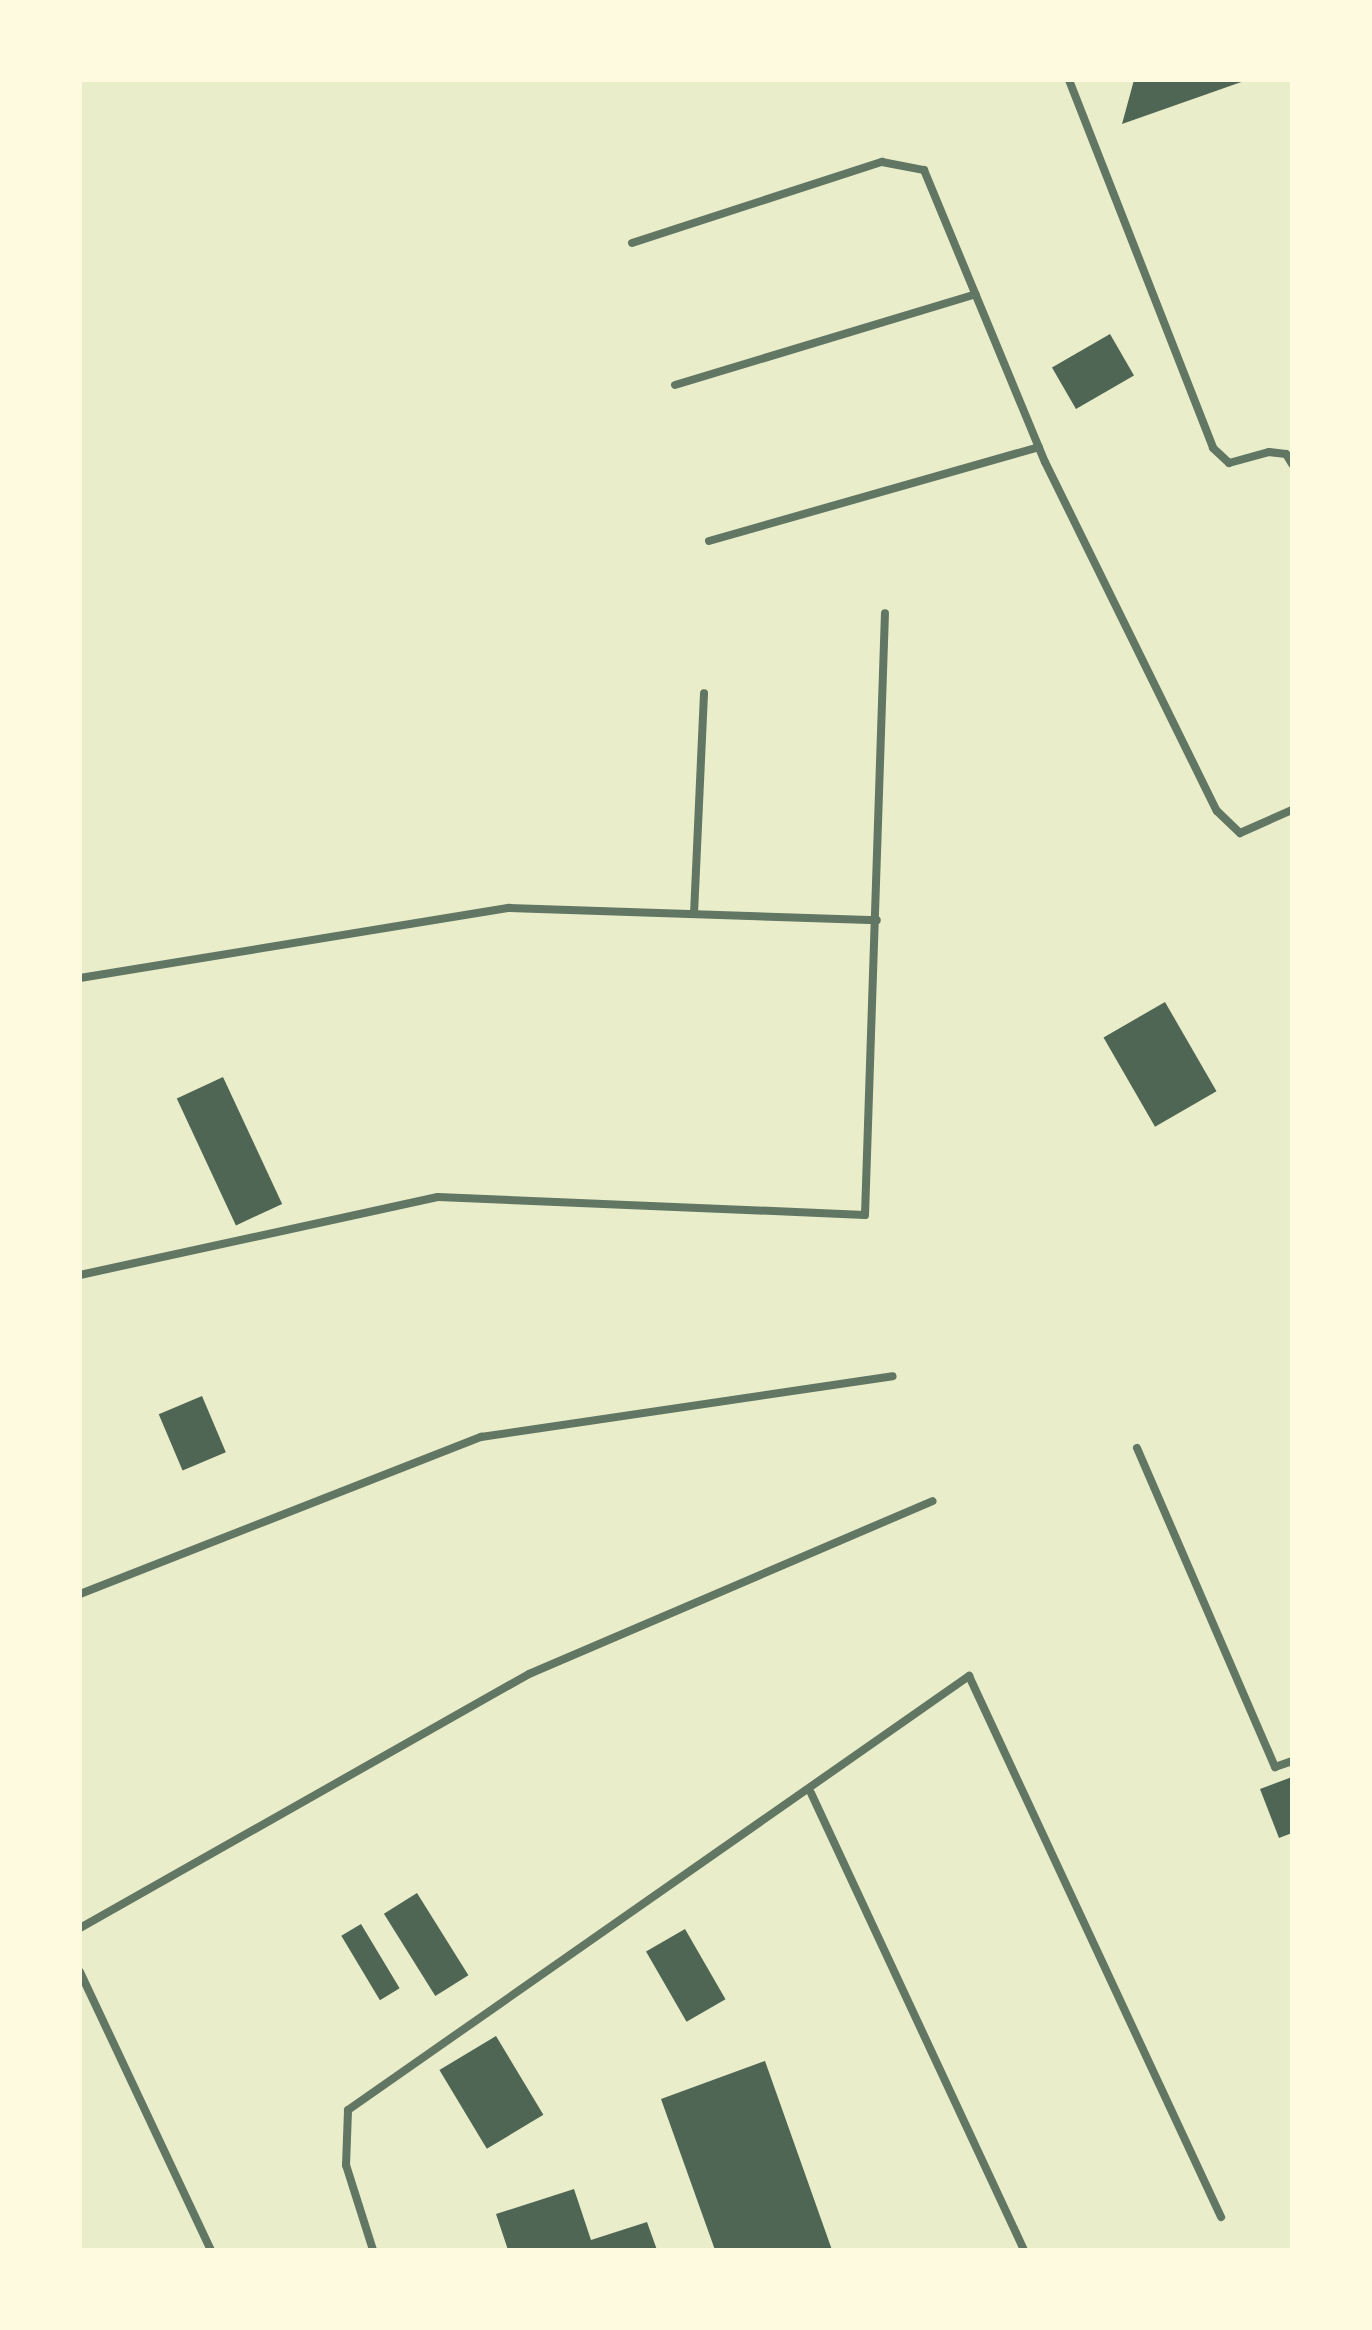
<!DOCTYPE html>
<style>
body{margin:0}
#map{position:relative;width:1372px;height:2330px;overflow:hidden;background:#e9edc9;font-family:"Archivo Narrow",sans-serif}
div>[style]{position:absolute}
[style*='--x']{left:calc(var(--x)*1px);top:calc(var(--y)*1px);width:calc(var(--w)*1px);rotate:calc(var(--a)*1deg)}
.building>*{inset:0;background:#4f6655;transform-origin:0 0}
.minor>*{height:8px;margin:-4px;padding:0 4px;transform-origin:4px;border-radius:4px;background:#617663}
span{translate:-50% -50%;white-space:nowrap;text-align:center;line-height:1.15;-webkit-text-stroke:6px #fefae0;paint-order:stroke}
.frame{position:absolute;inset:0;border:82px solid #fefae0;pointer-events:none}
</style>
<div id="map">
<div class="building">
<i style="clip-path:polygon(1134px 80px,1247px 80px,1122px 124px)"></i>
<i style="left:1110px;top:334px;width:48px;height:67px;rotate:60deg"></i>
<i style="left:1165px;top:1002px;width:103px;height:71px;rotate:60deg"></i>
<i style="left:223px;top:1077px;width:140px;height:51px;rotate:65deg"></i>
<i style="left:202px;top:1396px;width:61px;height:47px;rotate:67deg"></i>
<i style="clip-path:polygon(1292px 1777px,1292px 1833px,1279px 1838px,1260px 1789px)"></i>
<i style="left:417px;top:1893px;width:97px;height:39px;rotate:58deg"></i>
<i style="left:361px;top:1924px;width:75px;height:23px;rotate:59deg"></i>
<i style="left:685px;top:1929px;width:81px;height:45px;rotate:60deg"></i>
<i style="left:496px;top:2036px;width:92px;height:66px;rotate:59deg"></i>
<i style="clip-path:polygon(765px 2061px,832px 2250px,715px 2250px,661px 2099px)"></i>
<i style="clip-path:polygon(574px 2189px,591px 2240px,647px 2222px,657px 2250px,508px 2250px,496px 2214px)"></i>
</div>
<div class="minor">
<i style="--x:1069;--y:80;--w:395;--a:68.6"></i>
<i style="--x:1213;--y:448;--w:22;--a:43"></i>
<i style="--x:1229;--y:463;--w:41;--a:-15.4"></i>
<i style="--x:1269;--y:452;--w:17;--a:7"></i>
<i style="--x:1286;--y:454;--w:12;--a:59"></i>
<i style="--x:632;--y:243;--w:263;--a:-18"></i>
<i style="--x:882;--y:162;--w:43;--a:10.8"></i>
<i style="--x:924;--y:170;--w:316;--a:67.5"></i>
<i style="--x:1045;--y:462;--w:389;--a:63.8"></i>
<i style="--x:1217;--y:811;--w:32;--a:44"></i>
<i style="--x:1240;--y:833;--w:57;--a:-23.9"></i>
<i style="--x:675;--y:385;--w:314;--a:-16.8"></i>
<i style="--x:709;--y:541;--w:343;--a:-15.9"></i>
<i style="--x:694;--y:914;--w:221;--a:-87.4"></i>
<i style="--x:80;--y:978;--w:435;--a:-9.3"></i>
<i style="--x:509;--y:908;--w:368;--a:1.9"></i>
<i style="--x:80;--y:1275;--w:366;--a:-12.3"></i>
<i style="--x:438;--y:1197;--w:427;--a:2.4"></i>
<i style="--x:865;--y:1215;--w:602;--a:-88.1"></i>
<i style="--x:1137;--y:1448;--w:348;--a:66.6"></i>
<i style="--x:1275;--y:1767;--w:18;--a:-19"></i>
<i style="--x:80;--y:1594;--w:431;--a:-21.4"></i>
<i style="--x:481;--y:1437;--w:416;--a:-8.4"></i>
<i style="--x:811;--y:1793;--w:504;--a:65.01"></i>
<i style="--x:80;--y:1928;--w:516;--a:-29.5"></i>
<i style="--x:529;--y:1674;--w:439;--a:-23.2"></i>
<i style="--x:80;--y:1972;--w:307;--a:64.8"></i>
<i style="--x:373;--y:2250;--w:89;--a:-107.6"></i>
<i style="--x:346;--y:2165;--w:55;--a:-87.9"></i>
<i style="--x:348;--y:2110;--w:758;--a:-34.95"></i>
<i style="--x:969;--y:1676;--w:597;--a:65.02"></i>
</div>
<div class="frame"></div>
</div>
